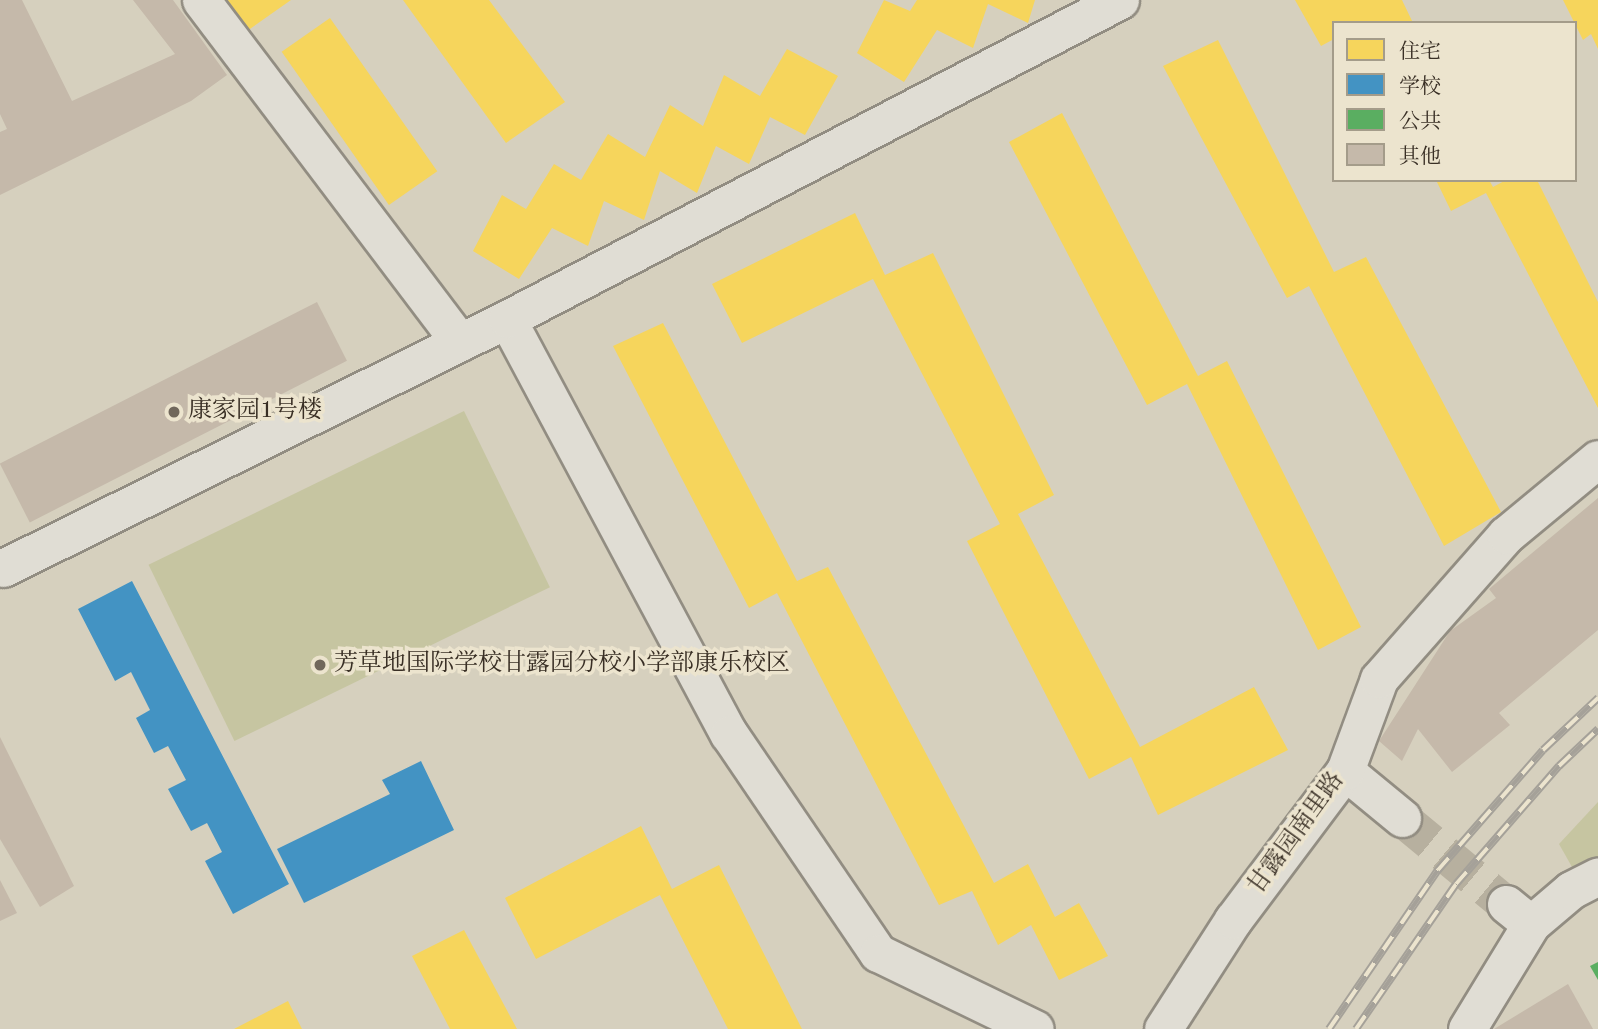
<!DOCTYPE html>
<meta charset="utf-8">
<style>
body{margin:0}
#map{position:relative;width:1598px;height:1029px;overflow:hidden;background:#d6d0be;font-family:"Old Standard TT","Noto Serif SC",serif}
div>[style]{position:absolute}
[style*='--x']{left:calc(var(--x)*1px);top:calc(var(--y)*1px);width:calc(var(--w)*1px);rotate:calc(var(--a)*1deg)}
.green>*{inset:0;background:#c6c5a1;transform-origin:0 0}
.homes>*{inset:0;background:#f6d55c;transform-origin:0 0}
.schools>*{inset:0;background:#4393c3}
.public>*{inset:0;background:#5aae61}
.building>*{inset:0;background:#c5b9aa;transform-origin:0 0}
.minor-tunnel>*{height:37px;margin-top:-18.5px;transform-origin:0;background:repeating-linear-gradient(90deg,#b7b09f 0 37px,transparent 0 55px)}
.roads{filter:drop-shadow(2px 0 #928d82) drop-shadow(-2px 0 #928d82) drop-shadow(0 2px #928d82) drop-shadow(0 -2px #928d82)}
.minor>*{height:37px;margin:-18.5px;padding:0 18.5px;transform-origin:18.5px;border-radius:18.5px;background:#e0ddd4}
.rail>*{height:8px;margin-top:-4px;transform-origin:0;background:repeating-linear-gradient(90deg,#ece4ce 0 16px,#a5a199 0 32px);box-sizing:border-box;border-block:2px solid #a5a199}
.dots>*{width:19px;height:19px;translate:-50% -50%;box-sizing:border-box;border:4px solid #ece4ce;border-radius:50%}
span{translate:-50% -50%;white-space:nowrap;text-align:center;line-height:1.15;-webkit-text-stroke:7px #ece4ce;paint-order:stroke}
.poi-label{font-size:24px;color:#392f25}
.left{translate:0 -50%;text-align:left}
.street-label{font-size:24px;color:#392f25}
.legend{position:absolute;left:1332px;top:21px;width:245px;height:161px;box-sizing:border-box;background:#ece4ce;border:2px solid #a49c8a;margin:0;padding:9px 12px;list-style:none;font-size:21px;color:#392f25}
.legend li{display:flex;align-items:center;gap:14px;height:35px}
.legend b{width:35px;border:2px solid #a49c8a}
</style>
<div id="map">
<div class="green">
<i style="left:464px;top:411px;width:196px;height:351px;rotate:64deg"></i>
<i style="clip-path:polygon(1598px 802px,1598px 862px,1576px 874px,1559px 844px)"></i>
</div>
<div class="homes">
<i style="clip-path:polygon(227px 0,291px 0,247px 31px)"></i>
<i style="clip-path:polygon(403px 0,489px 0,565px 102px,506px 143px)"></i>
<i style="clip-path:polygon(884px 0,910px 11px,917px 0,1035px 0,1028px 23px,988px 4px,973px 48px,937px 30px,904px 82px,857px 53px)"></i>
<i style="clip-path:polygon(1295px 0,1402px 0,1413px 23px,1334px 23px,1334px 39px,1321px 46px)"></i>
<i style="clip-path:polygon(1563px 0,1598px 0,1598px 49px,1591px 34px,1583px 40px)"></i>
<i style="left:330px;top:18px;width:187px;height:59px;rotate:55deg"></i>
<i style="clip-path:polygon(1218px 40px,1334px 272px,1366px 257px,1501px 512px,1444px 546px,1309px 286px,1287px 298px,1163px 66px)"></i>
<i style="clip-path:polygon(787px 49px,838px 76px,805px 135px,770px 117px,749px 164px,716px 146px,697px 193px,660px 171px,644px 220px,604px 201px,588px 246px,552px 228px,519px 279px,473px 251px,502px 195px,526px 209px,554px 164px,581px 180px,608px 134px,645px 157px,670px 105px,703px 126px,724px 75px,760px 96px)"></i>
<i style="clip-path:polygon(1062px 113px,1198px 376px,1227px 361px,1361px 627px,1318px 650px,1187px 384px,1147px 405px,1009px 142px)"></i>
<i style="clip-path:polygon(1436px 180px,1489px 180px,1493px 187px,1506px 180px,1537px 180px,1598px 302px,1598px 408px,1486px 193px,1451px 211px)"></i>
<i style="clip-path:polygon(855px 213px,885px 275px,933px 253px,1054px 495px,1018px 514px,1140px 747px,1254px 687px,1288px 750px,1158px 815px,1131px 757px,1089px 779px,967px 541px,1000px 524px,873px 279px,742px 343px,712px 284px)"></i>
<i style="clip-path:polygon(663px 323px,797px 581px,828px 567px,994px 883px,1028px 864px,1055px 917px,1079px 903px,1108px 956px,1059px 980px,1031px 925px,998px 945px,972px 891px,939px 905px,777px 593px,749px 608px,613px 346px)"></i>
<i style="clip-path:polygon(641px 826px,672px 889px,719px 865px,802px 1029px,728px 1029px,660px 895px,536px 959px,505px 898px)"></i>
<i style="clip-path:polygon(464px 930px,517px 1029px,450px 1029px,412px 956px)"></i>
<i style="clip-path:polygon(288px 1001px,302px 1029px,234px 1029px)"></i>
</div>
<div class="schools">
<i style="clip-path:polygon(132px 581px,289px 884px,233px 914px,205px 861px,222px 852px,207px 823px,191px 831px,168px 789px,186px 780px,168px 746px,154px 753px,136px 718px,150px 710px,131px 672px,115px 681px,78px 609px)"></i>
<i style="clip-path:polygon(421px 761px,454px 830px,304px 903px,277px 849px,390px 794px,382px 780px)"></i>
</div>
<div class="public">
<i style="clip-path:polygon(1598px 962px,1598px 980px,1590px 966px)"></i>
</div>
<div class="building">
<i style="clip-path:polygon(0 0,22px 0,72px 101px,175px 54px,133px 0,173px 0,227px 75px,191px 101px,0 195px,0 132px,7px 129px,0 114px)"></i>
<i style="left:317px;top:302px;width:66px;height:356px;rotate:63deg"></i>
<i style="clip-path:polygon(1598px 498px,1598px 630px,1499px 713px,1510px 725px,1452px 772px,1418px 729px,1402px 761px,1379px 741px,1450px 631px,1496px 598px,1489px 589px)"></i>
<i style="clip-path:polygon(0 737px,74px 886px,40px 907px,0 839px)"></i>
<i style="clip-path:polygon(0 880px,17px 913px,0 921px)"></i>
<i style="clip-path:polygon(1568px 984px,1593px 1029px,1494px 1029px)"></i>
</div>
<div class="minor-tunnel">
<i style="--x:1402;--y:818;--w:135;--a:39.6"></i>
</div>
<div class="roads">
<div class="minor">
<i style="--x:201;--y:0;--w:429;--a:52.9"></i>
<i style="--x:507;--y:319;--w:471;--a:61.9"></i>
<i style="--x:729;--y:734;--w:265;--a:55.8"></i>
<i style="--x:878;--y:953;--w:174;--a:25.8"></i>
<i style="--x:3;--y:568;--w:562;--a:-26.29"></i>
<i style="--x:507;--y:319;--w:691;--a:-27.49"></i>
<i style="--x:1345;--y:771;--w:74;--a:39.5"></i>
<i style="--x:1506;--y:904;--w:32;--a:39"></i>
<i style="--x:1163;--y:1029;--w:130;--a:-57.3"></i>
<i style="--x:1233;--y:920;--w:186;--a:-53.1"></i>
<i style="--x:1345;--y:771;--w:98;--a:-69.7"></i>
<i style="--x:1379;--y:679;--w:192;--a:-48.6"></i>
<i style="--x:1506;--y:535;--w:119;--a:-39.6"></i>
<i style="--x:1467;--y:1029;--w:123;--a:-58.6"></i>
<i style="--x:1531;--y:924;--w:52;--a:-40.4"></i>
<i style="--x:1571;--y:890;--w:30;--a:-27"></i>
</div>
</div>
<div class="rail">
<i style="--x:1329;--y:1029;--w:193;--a:-55.6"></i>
<i style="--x:1438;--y:870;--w:159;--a:-48.8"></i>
<i style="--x:1543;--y:750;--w:76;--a:-43.4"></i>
<i style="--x:1356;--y:1029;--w:176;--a:-55.4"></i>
<i style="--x:1456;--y:884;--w:157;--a:-48.9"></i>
<i style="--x:1559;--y:766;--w:54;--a:-43.5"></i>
</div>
<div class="dots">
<i style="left:174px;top:412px;background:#70675b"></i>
<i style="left:320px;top:665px;background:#70675b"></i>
</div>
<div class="poi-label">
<span class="left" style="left:188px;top:412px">康家园1号楼</span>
<span class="left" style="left:334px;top:665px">芳草地国际学校甘露园分校小学部康乐校区</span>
</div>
<div class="street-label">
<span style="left:1297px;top:834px;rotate:-54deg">甘露园南里路</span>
</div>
<ul class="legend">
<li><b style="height:19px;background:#f6d55c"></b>住宅</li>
<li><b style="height:19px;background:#4393c3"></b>学校</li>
<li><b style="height:19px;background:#5aae61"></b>公共</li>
<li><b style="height:19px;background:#c5b9aa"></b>其他</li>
</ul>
</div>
